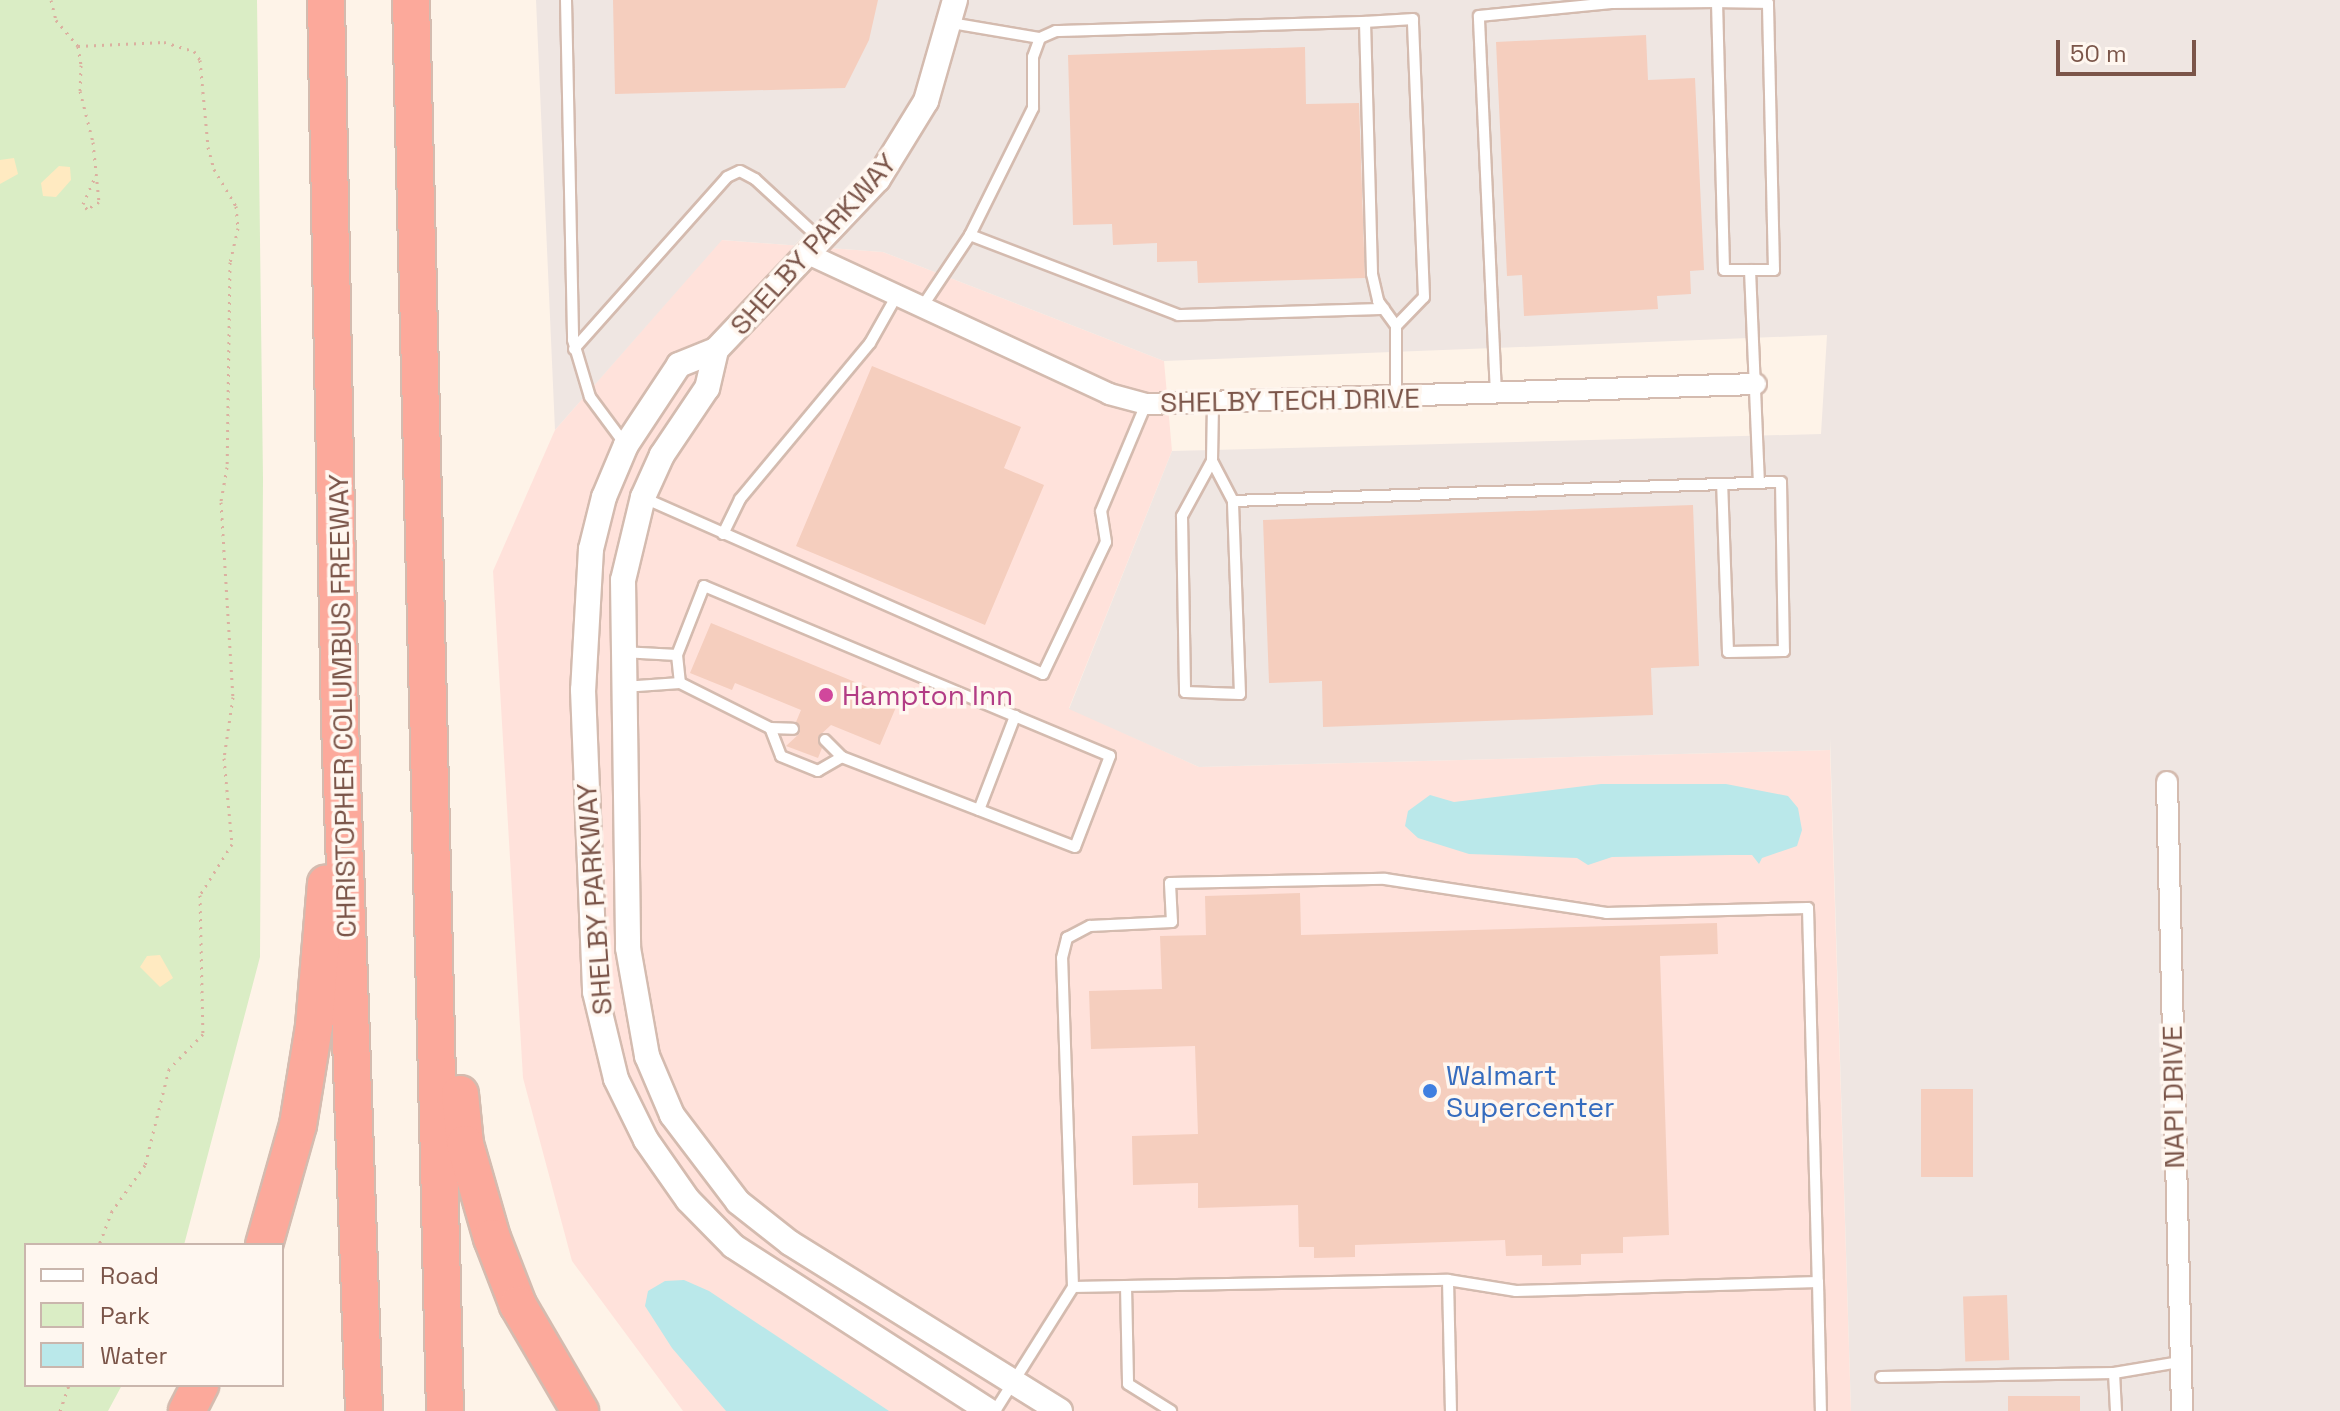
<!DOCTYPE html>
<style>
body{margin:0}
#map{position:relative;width:2340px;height:1411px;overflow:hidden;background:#fef3e8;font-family:"Space Grotesk",sans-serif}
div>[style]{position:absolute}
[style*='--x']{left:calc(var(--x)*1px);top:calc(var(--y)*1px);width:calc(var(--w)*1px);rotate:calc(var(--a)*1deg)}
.commercial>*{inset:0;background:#ffe2db}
.industrial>*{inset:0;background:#efe6e2}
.green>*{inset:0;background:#daedc5}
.sand>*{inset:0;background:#ffeac1}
.water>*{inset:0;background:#bae8ea}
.building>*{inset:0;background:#f5cebe;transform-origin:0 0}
.path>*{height:3px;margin-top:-1.5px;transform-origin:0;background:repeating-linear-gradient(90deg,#dbb0a0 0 2px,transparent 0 8px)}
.roads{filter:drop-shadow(2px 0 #d4bbaf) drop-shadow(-2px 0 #d4bbaf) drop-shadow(0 2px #d4bbaf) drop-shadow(0 -2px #d4bbaf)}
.service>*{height:10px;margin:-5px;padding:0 5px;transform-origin:5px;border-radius:5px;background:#fff}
.minor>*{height:20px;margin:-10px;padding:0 10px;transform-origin:10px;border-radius:10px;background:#fff}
.tertiary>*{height:24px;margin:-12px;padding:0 12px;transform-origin:12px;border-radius:12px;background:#fff}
.motorway>*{height:36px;margin:-18px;padding:0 18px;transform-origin:18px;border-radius:18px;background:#fca99b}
.dots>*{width:22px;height:22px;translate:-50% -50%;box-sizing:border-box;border:4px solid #fff7f0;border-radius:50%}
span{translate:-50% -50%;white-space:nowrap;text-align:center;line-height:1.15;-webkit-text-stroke:7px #fff7f0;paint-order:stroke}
.street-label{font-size:28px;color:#7b5549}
.hotel-label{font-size:28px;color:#b23c85}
.left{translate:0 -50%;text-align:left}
.shop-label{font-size:28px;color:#366cbe}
.legend{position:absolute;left:24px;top:1243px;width:260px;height:144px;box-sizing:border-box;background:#fff7f0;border:2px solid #cab6ad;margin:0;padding:10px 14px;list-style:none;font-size:24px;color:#7b5549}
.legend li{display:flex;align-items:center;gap:16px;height:40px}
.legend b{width:40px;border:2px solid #cab6ad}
.scale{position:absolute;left:2056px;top:40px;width:140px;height:36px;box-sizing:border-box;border:4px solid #7b5549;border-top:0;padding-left:10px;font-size:24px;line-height:28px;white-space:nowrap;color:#7b5549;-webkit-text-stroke:6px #fff7f0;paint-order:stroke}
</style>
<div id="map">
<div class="commercial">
<i style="clip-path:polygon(721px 240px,883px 252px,1164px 361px,1172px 451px,1069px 708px,1199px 767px,1830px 750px,1851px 1411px,683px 1411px,572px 1261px,523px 1078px,493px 571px,555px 430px)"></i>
</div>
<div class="industrial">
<i style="clip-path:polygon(536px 0,2340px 0,2340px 1411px,1851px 1411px,1830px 738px,1830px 750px,1199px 767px,1069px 709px,1172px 451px,1821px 434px,1827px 335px,1164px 361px,883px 252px,722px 240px,555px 430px)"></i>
</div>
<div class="green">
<i style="clip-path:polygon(0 0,257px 0,263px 479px,260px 957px,184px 1245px,26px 1245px,26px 1385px,122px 1385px,108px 1411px,0 1411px)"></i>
</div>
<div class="sand">
<i style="clip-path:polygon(14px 158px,18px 174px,0 184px,0 160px)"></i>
<i style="clip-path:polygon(59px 166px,70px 167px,71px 180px,56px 197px,43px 196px,41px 183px)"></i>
<i style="clip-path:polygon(160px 955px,173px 978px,160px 987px,140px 967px,147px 956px)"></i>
</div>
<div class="water">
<i style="clip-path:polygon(1601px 784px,1726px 784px,1788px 796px,1798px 808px,1802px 830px,1797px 846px,1762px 858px,1759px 864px,1752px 855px,1731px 855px,1612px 857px,1588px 865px,1577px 858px,1469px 854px,1418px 838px,1405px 826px,1408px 811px,1430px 795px,1454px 802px)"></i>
<i style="clip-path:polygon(684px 1280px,709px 1291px,889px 1411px,726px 1411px,672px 1348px,645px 1306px,648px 1291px,665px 1281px)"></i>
</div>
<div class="building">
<i style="clip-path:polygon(613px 0,878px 0,869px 40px,845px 88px,615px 94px)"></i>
<i style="clip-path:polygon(1646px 35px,1648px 80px,1695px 78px,1704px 270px,1690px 271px,1691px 294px,1657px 296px,1658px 309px,1524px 316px,1522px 275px,1507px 276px,1496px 42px)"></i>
<i style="clip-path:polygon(1305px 47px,1306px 104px,1359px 103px,1365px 278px,1198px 283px,1197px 261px,1157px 262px,1157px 243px,1113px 245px,1112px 224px,1073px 225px,1068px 55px)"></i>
<i style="clip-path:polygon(872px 366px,1021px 427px,1004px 468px,1044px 485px,985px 625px,796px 546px)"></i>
<i style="clip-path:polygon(1693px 505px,1699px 666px,1651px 668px,1653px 715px,1323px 727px,1322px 681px,1269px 683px,1263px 520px)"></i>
<i style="clip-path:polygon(711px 623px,899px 700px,880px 745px,831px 725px,818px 737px,822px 748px,818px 758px,786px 746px,800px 733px,796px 722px,801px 710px,735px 683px,732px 690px,690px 673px)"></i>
<i style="clip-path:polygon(1300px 893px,1301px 935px,1717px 923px,1718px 954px,1660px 956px,1669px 1235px,1623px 1237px,1623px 1253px,1581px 1254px,1581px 1265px,1542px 1266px,1542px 1255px,1506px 1256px,1505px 1240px,1355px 1245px,1355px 1257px,1314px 1258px,1314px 1247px,1299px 1247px,1298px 1205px,1198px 1208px,1198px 1183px,1133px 1185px,1132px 1136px,1198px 1134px,1195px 1046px,1091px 1049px,1089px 991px,1162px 989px,1160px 936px,1206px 935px,1205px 896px)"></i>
<i style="left:1921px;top:1089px;width:52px;height:88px"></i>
<i style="left:2007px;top:1295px;width:65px;height:44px;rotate:88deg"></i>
<i style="left:2080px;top:1396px;width:15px;height:72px;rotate:90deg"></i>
</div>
<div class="path">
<i style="--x:51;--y:0;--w:21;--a:76"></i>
<i style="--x:56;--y:20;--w:34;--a:50"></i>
<i style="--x:78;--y:46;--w:19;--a:81"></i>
<i style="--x:81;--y:65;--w:26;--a:92"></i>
<i style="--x:80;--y:91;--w:53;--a:75.7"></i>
<i style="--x:93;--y:142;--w:60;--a:84.3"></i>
<i style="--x:99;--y:202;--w:14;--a:150"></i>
<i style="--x:87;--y:209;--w:6;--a:-129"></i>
<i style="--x:83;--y:204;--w:27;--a:-66"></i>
<i style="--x:78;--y:46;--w:86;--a:-2.7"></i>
<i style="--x:164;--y:42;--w:31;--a:17"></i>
<i style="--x:194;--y:51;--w:11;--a:56"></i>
<i style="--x:200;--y:60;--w:87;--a:84.7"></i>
<i style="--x:208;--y:147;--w:23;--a:75"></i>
<i style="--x:214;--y:169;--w:43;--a:59.3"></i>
<i style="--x:236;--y:206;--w:22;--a:85"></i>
<i style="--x:238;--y:228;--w:35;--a:103"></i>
<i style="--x:230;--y:262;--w:205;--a:90.8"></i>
<i style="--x:227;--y:467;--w:36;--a:100"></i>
<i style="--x:221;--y:502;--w:195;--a:86.5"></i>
<i style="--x:233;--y:697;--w:62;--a:98.4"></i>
<i style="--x:224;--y:758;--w:86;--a:84.7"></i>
<i style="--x:232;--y:844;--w:60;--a:122.1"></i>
<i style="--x:200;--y:895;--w:139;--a:88.8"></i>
<i style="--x:203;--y:1034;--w:49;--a:134.2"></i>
<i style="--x:169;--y:1069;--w:99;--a:104"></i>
<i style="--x:145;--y:1165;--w:57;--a:125.7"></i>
<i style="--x:112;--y:1211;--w:36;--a:111"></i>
<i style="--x:60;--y:1411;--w:28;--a:-71"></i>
</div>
<div class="roads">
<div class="service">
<i style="--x:566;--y:0;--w:340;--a:88.8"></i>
<i style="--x:573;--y:340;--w:59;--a:73.4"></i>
<i style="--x:590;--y:397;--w:57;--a:53.5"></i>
<i style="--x:951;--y:23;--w:90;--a:9.6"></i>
<i style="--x:970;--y:235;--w:223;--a:21"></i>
<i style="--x:1178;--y:315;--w:206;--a:-1.7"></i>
<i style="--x:1750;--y:270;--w:212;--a:87.6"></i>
<i style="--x:924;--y:304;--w:83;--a:-56.3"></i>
<i style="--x:970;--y:235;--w:142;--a:-63.6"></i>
<i style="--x:1033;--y:108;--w:51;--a:-90"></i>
<i style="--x:1033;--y:57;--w:20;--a:-70"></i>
<i style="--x:1040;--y:38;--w:17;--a:-24"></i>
<i style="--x:1056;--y:31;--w:309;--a:-1.7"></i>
<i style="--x:574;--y:349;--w:230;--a:-48.3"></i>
<i style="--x:727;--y:177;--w:14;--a:-25"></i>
<i style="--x:740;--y:171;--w:17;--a:28"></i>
<i style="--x:755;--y:179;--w:88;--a:42.7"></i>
<i style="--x:1496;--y:394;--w:378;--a:-92.6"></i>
<i style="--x:1479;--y:16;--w:133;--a:-5.6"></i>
<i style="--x:1611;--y:3;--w:106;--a:-0.5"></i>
<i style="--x:1717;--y:2;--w:268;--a:88.5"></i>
<i style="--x:1724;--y:270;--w:50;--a:0"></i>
<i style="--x:1774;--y:270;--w:267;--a:-91.3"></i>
<i style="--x:1768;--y:3;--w:51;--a:-178.9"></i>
<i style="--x:1396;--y:396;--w:70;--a:-90"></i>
<i style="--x:1396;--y:326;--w:40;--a:-46"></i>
<i style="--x:1424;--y:297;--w:278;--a:-92.3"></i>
<i style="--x:1413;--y:19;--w:48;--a:176.4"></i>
<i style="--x:1365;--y:22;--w:252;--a:88.4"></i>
<i style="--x:1372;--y:274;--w:28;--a:77"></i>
<i style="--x:1378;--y:301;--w:31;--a:54"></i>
<i style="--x:1212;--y:461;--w:63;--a:118.6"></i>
<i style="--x:1182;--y:516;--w:176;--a:89"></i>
<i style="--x:1185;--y:692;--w:55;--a:2.1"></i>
<i style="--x:1240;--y:694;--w:193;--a:-92.1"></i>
<i style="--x:1233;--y:501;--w:45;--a:-117.7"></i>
<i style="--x:1212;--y:461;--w:56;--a:-89"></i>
<i style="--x:644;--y:498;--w:436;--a:23.8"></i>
<i style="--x:1043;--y:674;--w:146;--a:-64.5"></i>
<i style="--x:1106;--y:542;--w:31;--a:-99"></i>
<i style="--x:1101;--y:511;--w:116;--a:-67.2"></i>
<i style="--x:1233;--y:501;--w:548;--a:-1.99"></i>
<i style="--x:1781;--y:482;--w:169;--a:89"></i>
<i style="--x:1784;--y:651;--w:56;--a:179"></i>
<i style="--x:1728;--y:652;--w:168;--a:-92"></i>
<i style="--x:723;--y:534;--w:39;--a:-64"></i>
<i style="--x:740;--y:499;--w:203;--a:-50.2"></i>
<i style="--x:870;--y:343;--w:55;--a:-60.6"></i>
<i style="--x:622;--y:652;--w:55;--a:3.1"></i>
<i style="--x:677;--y:655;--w:74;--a:-68.6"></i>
<i style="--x:704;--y:586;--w:440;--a:22.7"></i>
<i style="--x:1110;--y:756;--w:97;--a:111"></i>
<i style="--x:1075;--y:847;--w:250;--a:-158.9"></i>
<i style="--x:842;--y:757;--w:28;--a:150"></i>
<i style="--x:818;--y:771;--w:40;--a:-158"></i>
<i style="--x:781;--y:756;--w:30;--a:-111"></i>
<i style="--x:770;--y:728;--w:101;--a:-153.4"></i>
<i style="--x:680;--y:683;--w:57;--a:176"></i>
<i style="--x:677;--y:655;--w:28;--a:84"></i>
<i style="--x:770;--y:728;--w:23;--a:2"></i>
<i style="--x:825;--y:740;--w:24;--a:45"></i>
<i style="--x:979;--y:810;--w:101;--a:-69"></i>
<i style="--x:1448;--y:1280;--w:131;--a:88.7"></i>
<i style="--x:1126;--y:1286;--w:98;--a:88.8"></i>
<i style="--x:1128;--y:1384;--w:51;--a:32.1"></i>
<i style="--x:1073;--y:1287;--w:329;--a:-91.9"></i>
<i style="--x:1062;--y:958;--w:21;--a:-76"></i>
<i style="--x:1067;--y:938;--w:26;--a:-28"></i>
<i style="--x:1090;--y:926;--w:82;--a:-2.8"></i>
<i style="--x:1172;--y:922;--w:39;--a:-93"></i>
<i style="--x:1170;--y:883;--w:215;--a:-1.1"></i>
<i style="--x:1385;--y:879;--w:224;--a:8.7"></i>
<i style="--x:1606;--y:913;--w:202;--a:-1.4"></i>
<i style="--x:1808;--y:908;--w:374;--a:88.5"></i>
<i style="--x:1881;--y:1377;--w:233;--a:-1"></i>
<i style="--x:995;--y:1411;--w:146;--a:-57.8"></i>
<i style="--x:1073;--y:1287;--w:375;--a:-1.1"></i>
<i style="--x:1448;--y:1280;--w:69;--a:9.2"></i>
<i style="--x:1516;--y:1291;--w:302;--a:-1.7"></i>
<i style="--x:1818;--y:1282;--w:129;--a:88.7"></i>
<i style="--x:2116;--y:1411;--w:38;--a:-93"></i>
<i style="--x:2114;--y:1373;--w:67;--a:-9.5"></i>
</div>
<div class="minor">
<i style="--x:808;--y:254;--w:332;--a:24.9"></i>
<i style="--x:1109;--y:394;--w:38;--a:15"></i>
<i style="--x:1146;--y:404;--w:610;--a:-1.88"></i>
<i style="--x:2167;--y:782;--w:629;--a:88.63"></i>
</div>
<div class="tertiary">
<i style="--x:955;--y:0;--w:105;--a:106"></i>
<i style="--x:926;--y:101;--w:92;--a:121.6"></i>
<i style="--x:878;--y:179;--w:236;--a:133.5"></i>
<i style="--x:716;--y:350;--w:40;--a:158"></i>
<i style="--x:679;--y:365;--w:96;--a:123.5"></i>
<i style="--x:626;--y:445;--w:56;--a:112.9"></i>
<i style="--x:604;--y:497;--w:54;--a:104"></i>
<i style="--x:591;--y:549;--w:141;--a:93.2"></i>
<i style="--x:583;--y:690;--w:302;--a:87.7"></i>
<i style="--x:595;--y:992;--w:89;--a:76.4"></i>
<i style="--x:616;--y:1079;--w:68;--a:63.8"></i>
<i style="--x:646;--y:1140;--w:73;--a:55"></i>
<i style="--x:688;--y:1200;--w:64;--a:45.6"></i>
<i style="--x:733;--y:1246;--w:305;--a:32.8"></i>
<i style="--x:716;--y:350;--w:39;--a:103"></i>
<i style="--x:707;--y:388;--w:81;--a:123.9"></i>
<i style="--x:662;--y:455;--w:46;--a:114.3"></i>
<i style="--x:643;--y:497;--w:85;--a:103.5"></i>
<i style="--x:623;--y:580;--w:368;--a:89.2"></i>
<i style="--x:628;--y:948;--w:110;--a:80"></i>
<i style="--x:647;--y:1056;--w:64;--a:67"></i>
<i style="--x:672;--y:1115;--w:109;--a:52.8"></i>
<i style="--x:738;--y:1202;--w:66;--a:38.3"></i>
<i style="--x:790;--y:1243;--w:318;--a:31.9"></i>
</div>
<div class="motorway">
<i style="--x:326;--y:0;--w:723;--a:88.89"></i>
<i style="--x:340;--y:723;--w:688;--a:88"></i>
<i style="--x:411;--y:0;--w:1411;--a:88.62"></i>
<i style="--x:460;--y:1094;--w:50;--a:84.3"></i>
<i style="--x:465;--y:1144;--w:98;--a:74"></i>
<i style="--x:492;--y:1238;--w:72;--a:68.8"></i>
<i style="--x:518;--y:1305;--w:123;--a:59.7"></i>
<i style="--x:264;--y:1245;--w:125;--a:-74.2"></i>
<i style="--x:298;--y:1125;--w:100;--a:-80.8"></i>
<i style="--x:314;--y:1026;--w:143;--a:-85.2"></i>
<i style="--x:187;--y:1411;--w:29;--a:-63"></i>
</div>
</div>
<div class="dots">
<i style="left:826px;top:695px;background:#d1479c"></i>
<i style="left:1430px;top:1091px;background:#3f7fe0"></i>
</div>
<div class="street-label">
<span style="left:813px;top:244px;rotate:-48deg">SHELBY PARKWAY</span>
<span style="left:1290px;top:400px;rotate:-1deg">SHELBY TECH DRIVE</span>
<span style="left:342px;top:706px;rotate:-91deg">CHRISTOPHER COLUMBUS FREEWAY</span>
<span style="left:594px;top:899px;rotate:-94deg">SHELBY PARKWAY</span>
<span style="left:2173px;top:1097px;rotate:-91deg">NAPI DRIVE</span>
</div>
<div class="hotel-label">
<span class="left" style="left:842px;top:695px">Hampton Inn</span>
</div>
<div class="shop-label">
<span class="left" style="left:1446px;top:1091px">Walmart<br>Supercenter</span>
</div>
<ul class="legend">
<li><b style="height:10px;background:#fff"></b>Road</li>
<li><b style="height:22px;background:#daedc5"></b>Park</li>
<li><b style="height:22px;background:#bae8ea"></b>Water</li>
</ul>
<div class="scale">50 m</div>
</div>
